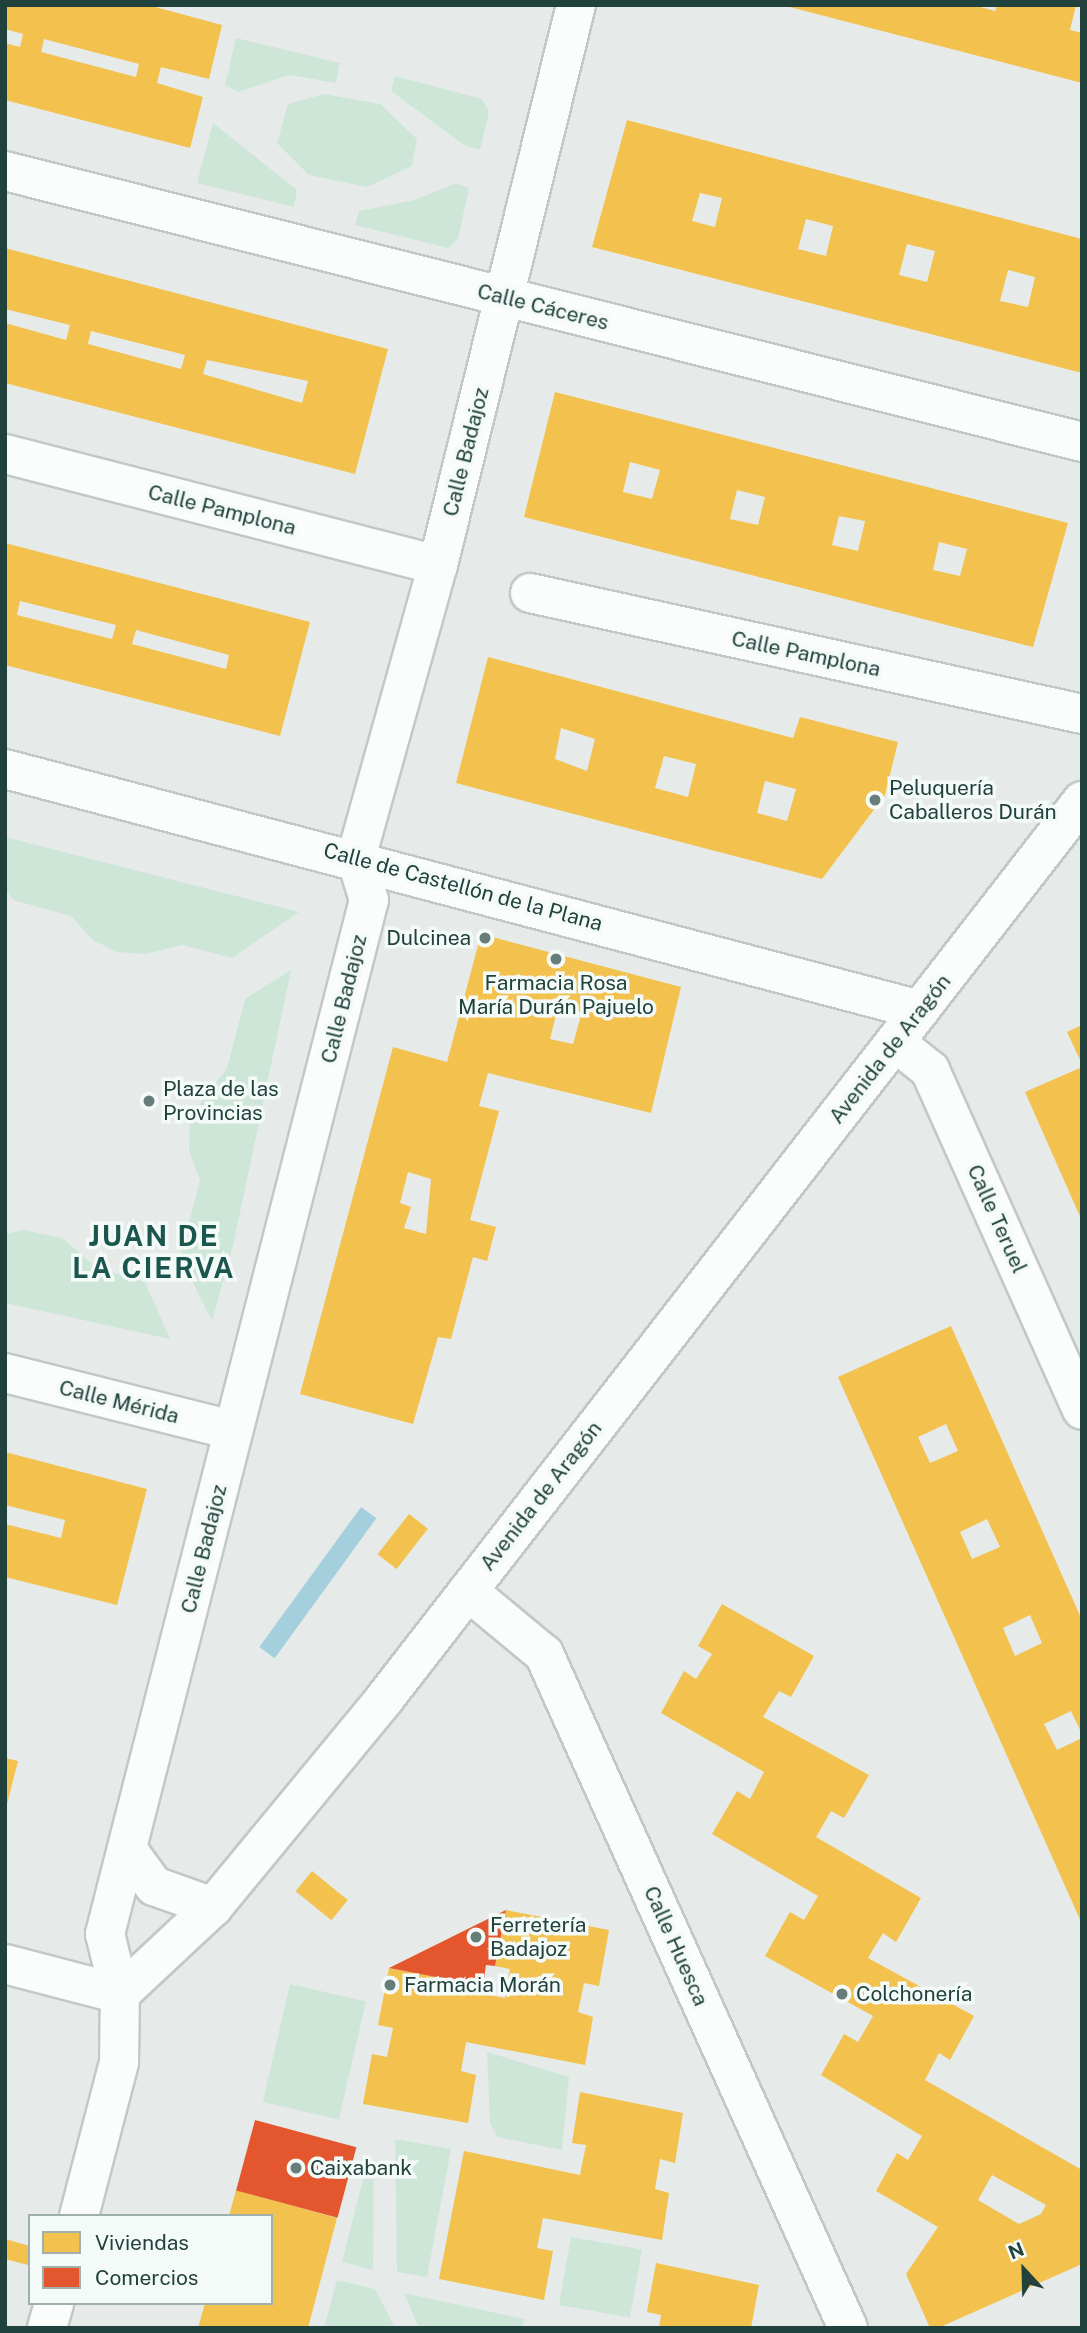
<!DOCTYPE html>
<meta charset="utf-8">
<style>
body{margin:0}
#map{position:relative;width:1087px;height:2333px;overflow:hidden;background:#e6ebea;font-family:"Public Sans",sans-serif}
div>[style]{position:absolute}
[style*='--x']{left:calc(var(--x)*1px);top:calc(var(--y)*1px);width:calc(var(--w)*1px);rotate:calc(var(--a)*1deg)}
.green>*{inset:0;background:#cee6d8;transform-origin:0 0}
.water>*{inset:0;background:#a4cfdd;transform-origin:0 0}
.homes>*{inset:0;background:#f2c14e;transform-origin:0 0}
.shops>*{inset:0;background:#e4572e;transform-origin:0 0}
.roads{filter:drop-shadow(2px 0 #c3c8c7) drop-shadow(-2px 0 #c3c8c7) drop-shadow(0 2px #c3c8c7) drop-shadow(0 -2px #c3c8c7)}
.street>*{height:38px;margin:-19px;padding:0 19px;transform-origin:19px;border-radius:19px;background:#fbfcfc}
.dots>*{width:19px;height:19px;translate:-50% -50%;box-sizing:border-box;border:4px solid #f4faf8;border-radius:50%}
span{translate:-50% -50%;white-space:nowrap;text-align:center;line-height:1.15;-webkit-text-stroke:7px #f4faf8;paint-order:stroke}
.street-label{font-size:21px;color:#21423c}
.poi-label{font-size:21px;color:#21423c}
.left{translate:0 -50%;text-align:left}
.right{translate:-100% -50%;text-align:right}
.district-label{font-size:28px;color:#1b564e;font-weight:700;letter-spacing:2px}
.frame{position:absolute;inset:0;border:7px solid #21423c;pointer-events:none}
.legend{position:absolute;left:28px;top:2214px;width:245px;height:91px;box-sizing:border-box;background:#f4faf8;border:2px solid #a0b0ad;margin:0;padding:9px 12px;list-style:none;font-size:21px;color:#21423c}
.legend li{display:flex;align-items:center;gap:14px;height:35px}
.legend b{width:35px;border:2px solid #a0b0ad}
.north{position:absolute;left:989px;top:2235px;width:70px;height:70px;-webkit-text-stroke:5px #f4faf8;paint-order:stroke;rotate:338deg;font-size:19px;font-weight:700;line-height:28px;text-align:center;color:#21423c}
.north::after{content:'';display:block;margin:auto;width:24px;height:32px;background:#21423c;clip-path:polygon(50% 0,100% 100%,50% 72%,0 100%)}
</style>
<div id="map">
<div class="green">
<i style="clip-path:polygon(236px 38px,340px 63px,336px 83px,289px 75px,238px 92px,225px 85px)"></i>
<i style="clip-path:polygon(395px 76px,482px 99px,489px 112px,480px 150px,464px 145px,391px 91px)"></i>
<i style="clip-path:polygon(324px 94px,380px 104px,417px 139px,412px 166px,367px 187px,309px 175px,277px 143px,288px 104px)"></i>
<i style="clip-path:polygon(213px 123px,297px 190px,294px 207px,197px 183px)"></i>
<i style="clip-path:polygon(456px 183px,469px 188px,458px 239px,448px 248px,355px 225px,359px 211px,415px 200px)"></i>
<i style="clip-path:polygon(5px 837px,299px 912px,232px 958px,182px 945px,146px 954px,117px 952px,93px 940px,71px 916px,13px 900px,5px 889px)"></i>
<i style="clip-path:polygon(291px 970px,233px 1246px,212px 1321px,180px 1257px,200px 1180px,189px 1151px,190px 1117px,227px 1068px,245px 999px)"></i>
<i style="clip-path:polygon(23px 1230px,62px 1238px,97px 1268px,145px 1282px,170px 1339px,5px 1303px,5px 1234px)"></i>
<i style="left:290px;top:1984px;width:78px;height:121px;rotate:13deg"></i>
<i style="clip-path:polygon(487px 2052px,569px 2077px,562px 2150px,497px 2137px,490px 2123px)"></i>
<i style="clip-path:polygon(395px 2139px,451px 2149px,427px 2277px,397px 2272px)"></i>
<i style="clip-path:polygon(367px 2164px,374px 2165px,373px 2270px,342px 2262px)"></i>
<i style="left:571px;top:2237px;width:72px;height:69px;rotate:10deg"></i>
<i style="clip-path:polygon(337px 2280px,375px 2289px,395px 2328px,324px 2328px)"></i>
<i style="clip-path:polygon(404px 2293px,524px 2319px,522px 2328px,419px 2328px)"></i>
</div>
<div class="water">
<i style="left:361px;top:1507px;width:19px;height:173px;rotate:36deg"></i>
</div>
<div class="homes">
<i style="clip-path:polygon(evenodd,5px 5px,148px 5px,222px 25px,209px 79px,161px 67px,157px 83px,203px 97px,190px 148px,5px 100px,5px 43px,20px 47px,23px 34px,5px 29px,5px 5px,44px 39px,139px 64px,136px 77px,41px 52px,44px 39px)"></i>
<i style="clip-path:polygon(782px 5px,973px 5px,995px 11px,997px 5px,1076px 5px,1070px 30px,1082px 33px,1082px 83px)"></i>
<i style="clip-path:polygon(evenodd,627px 120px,1082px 239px,1082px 373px,592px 247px,627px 120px,700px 193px,722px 198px,715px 227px,692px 221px,700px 193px,627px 120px,806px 219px,833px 226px,826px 256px,798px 249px,806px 219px,627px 120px,907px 244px,935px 251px,927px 282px,899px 275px,907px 244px,627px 120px,1008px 270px,1035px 277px,1028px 307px,1000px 301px,1008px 270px)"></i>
<i style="clip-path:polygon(evenodd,5px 248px,388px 349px,355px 474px,5px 383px,5px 323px,66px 340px,70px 325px,5px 309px,5px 248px,91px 331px,185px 355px,181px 369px,88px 344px,91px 331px,5px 248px,207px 360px,308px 381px,302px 403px,203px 374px,207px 360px)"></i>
<i style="clip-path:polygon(evenodd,555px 392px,1068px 523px,1033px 647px,524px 517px,555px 392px,630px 462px,660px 470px,652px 499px,623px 492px,630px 462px,555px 392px,737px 490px,765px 497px,758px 525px,730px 519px,737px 490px,555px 392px,839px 516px,865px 521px,858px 551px,832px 545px,839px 516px,555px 392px,939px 542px,967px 549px,960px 576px,933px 570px,939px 542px)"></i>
<i style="clip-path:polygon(evenodd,5px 543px,310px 622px,280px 736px,5px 665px,5px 543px,20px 601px,116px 625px,112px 639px,17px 615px,20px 601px,5px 543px,136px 630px,229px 655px,226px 669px,132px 644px,136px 630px)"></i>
<i style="clip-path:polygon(evenodd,488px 657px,793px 738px,800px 717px,898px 742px,885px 795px,822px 879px,456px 783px,488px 657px,561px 728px,595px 739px,587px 771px,555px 759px,561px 728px,488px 657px,664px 756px,696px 764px,688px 797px,655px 788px,664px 756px,488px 657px,765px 781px,796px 789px,787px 821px,757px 813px,765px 781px)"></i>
<i style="clip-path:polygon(evenodd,481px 934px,681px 987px,651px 1113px,488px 1073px,479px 1106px,499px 1111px,470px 1220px,496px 1227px,487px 1261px,473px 1257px,451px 1339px,438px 1337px,413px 1424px,300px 1394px,393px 1047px,447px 1062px,481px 934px,558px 1007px,582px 1012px,573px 1044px,550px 1039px,558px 1007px,481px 934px,408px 1172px,431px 1179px,426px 1234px,404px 1228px,411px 1207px,400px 1203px,408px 1172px)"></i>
<i style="clip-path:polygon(1082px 1025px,1082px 1064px,1067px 1032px)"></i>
<i style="clip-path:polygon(1082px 1067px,1082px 1221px,1025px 1092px)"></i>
<i style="clip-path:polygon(evenodd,951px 1326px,1082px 1620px,1082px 1734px,1071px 1711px,1044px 1724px,1057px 1750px,1082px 1738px,1082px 1924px,838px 1377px,951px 1326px,946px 1424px,958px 1451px,930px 1463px,918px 1437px,946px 1424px,951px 1326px,987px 1519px,1000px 1547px,972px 1559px,960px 1532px,987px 1519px,951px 1326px,1030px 1615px,1042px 1643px,1015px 1656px,1003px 1628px,1030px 1615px)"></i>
<i style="clip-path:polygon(5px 1452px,147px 1489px,117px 1605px,5px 1577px,5px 1524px,61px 1538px,65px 1520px,5px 1505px)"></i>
<i style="left:409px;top:1514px;width:24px;height:51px;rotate:38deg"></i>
<i style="clip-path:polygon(evenodd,722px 1604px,814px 1656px,791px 1697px,779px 1691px,763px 1717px,869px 1775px,844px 1818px,831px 1811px,816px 1837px,921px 1898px,896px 1942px,883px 1933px,868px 1958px,974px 2016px,950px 2060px,939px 2053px,925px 2080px,1082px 2170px,1082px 2264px,938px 2328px,930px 2328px,906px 2274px,938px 2227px,876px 2191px,897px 2153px,908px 2160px,922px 2136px,821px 2075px,844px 2034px,858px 2042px,873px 2016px,765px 1956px,790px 1912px,804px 1920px,818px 1896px,712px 1834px,737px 1791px,750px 1799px,764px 1772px,661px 1713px,684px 1671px,696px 1679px,712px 1654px,698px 1646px,722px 1604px,992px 2175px,1046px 2205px,1041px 2214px,1019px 2224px,978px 2200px,992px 2175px)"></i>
<i style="clip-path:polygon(5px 1758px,18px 1761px,6px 1808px,5px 1808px)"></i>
<i style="left:312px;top:1871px;width:46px;height:26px;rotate:39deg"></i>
<i style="clip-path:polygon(506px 1910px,609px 1930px,599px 1986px,584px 1983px,578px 2012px,593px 2017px,585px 2065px,466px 2042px,461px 2071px,476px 2075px,468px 2123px,363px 2104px,372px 2054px,387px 2057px,393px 2028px,378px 2025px,389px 1968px,492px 1987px,490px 1995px,505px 1998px,510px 1969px,495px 1966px)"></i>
<i style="clip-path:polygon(580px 2092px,683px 2113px,675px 2163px,660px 2159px,655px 2189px,669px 2193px,662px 2240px,543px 2218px,537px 2248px,553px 2251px,544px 2300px,439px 2279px,464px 2151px,580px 2175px,586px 2145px,572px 2143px)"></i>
<i style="clip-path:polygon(236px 2190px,337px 2218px,308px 2328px,198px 2328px,205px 2303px,271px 2303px,271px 2216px,229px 2216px)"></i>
<i style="clip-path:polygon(5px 2239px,30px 2246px,28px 2265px,5px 2259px)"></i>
<i style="clip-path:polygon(656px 2263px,759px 2285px,751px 2328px,659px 2328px,661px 2315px,647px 2312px)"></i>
</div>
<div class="shops">
<i style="clip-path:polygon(506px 1910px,495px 1966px,486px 1965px,483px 1986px,389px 1968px)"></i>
<i style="left:255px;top:2120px;width:105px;height:73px;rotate:15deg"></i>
</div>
<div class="roads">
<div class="street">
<i style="--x:5;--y:171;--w:1111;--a:14.12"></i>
<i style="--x:5;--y:454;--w:447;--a:14.4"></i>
<i style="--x:530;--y:593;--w:565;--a:12.36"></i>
<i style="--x:5;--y:769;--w:946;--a:14.76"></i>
<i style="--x:895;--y:1042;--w:45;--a:38.7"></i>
<i style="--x:930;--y:1070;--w:372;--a:65.9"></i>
<i style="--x:5;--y:1373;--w:234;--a:14.1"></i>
<i style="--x:468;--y:1591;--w:99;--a:39.7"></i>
<i style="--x:544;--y:1654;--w:739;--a:65.72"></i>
<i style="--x:127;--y:1849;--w:46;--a:53.9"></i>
<i style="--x:154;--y:1886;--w:63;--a:19.6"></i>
<i style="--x:5;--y:1964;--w:119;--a:14.6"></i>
<i style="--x:120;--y:1994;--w:127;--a:-43.1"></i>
<i style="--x:213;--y:1907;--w:271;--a:-50.5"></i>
<i style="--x:385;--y:1698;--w:1136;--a:-52.15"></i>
<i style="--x:79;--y:2216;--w:159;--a:-75.4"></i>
<i style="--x:119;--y:2062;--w:68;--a:-89.2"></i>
<i style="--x:120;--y:1994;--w:62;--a:-104"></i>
<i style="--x:105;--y:1934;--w:1067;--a:-75.68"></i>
<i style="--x:369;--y:900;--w:44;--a:-107.2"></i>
<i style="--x:356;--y:858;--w:304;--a:-74.4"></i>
<i style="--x:438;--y:565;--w:577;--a:-76.16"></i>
<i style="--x:47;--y:2328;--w:26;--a:-74"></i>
</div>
</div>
<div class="dots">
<i style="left:875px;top:800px;background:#667d79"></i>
<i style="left:485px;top:938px;background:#667d79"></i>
<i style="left:556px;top:959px;background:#667d79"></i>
<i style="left:149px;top:1101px;background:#667d79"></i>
<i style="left:476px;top:1937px;background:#667d79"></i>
<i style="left:390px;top:1985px;background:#667d79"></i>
<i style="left:842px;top:1994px;background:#667d79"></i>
<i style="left:296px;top:2168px;background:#667d79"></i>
</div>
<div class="street-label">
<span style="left:543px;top:307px;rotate:14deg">Calle Cáceres</span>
<span style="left:466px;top:452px;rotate:-76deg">Calle Badajoz</span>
<span style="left:222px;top:510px;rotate:14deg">Calle Pamplona</span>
<span style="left:806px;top:654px;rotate:12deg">Calle Pamplona</span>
<span style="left:463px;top:887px;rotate:15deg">Calle de Castellón de la Plana</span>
<span style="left:344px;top:999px;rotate:-76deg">Calle Badajoz</span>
<span style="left:890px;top:1049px;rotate:-52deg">Avenida de Aragón</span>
<span style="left:997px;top:1219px;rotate:66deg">Calle Teruel</span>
<span style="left:119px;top:1402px;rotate:14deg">Calle Mérida</span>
<span style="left:541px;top:1496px;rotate:-52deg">Avenida de Aragón</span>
<span style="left:204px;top:1549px;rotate:-76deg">Calle Badajoz</span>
<span style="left:676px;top:1946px;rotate:66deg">Calle Huesca</span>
</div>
<div class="poi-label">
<span class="left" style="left:889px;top:800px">Peluquería<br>Caballeros Durán</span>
<span class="right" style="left:471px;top:938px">Dulcinea</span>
<span style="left:556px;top:995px">Farmacia Rosa<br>María Durán Pajuelo</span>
<span class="left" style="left:163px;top:1101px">Plaza de las<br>Provincias</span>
<span class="left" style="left:490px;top:1937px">Ferretería<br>Badajoz</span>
<span class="left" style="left:404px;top:1985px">Farmacia Morán</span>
<span class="left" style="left:856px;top:1994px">Colchonería</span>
<span class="left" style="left:310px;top:2168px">Caixabank</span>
</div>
<div class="district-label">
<span style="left:154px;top:1252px">JUAN DE<br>LA CIERVA</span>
</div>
<div class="frame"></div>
<ul class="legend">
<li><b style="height:19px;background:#f2c14e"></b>Viviendas</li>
<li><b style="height:19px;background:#e4572e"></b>Comercios</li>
</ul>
<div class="north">N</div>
</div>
